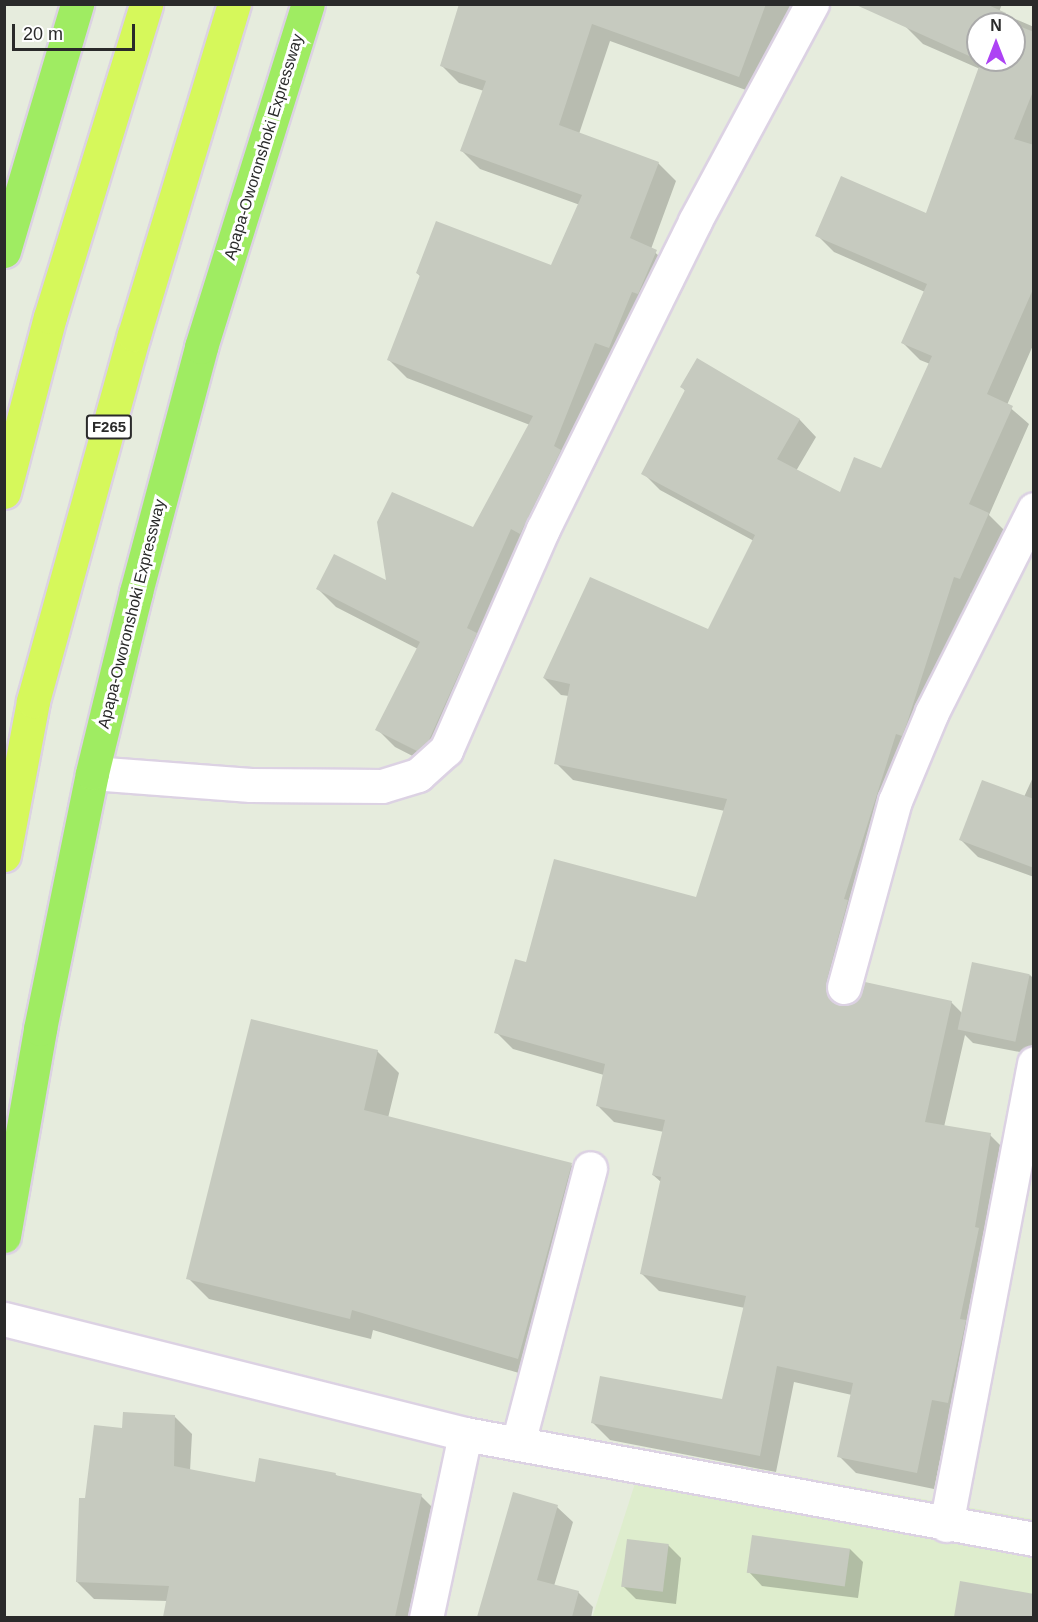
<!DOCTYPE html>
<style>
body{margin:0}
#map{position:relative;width:1038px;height:1622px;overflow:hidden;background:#e6ecdd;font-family:Helvetica,sans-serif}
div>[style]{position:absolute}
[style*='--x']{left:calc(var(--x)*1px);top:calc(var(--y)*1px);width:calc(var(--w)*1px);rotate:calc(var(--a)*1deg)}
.education>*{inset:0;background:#deedcd}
.shadow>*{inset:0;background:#0003}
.building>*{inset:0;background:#c6cabf;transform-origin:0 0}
.roads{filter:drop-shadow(2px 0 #dcd2e3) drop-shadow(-2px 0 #dcd2e3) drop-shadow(0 2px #dcd2e3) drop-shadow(0 -2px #dcd2e3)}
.minor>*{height:33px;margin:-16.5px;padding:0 16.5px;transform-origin:16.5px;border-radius:16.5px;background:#fff}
.major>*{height:33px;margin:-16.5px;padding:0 16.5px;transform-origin:16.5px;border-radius:16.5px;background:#9fec62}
.highway>*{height:33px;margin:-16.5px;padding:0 16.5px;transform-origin:16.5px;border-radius:16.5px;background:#d6f85b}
span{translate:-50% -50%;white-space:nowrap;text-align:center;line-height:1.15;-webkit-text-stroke:6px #fff;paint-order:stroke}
.shield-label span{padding:2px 4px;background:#fff;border:2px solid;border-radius:4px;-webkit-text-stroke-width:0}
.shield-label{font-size:15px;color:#2a2a2a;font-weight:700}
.street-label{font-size:16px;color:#2a2a2a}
.frame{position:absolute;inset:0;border:6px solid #2a2a2a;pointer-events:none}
.north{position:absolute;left:966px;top:12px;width:60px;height:60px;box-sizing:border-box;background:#fff;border:2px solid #aaa;border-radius:50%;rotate:0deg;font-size:16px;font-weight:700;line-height:24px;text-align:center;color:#2a2a2a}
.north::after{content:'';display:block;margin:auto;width:21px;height:27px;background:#ad42f4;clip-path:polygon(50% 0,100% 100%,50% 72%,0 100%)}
.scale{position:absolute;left:12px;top:24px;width:123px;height:27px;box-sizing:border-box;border:3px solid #2a2a2a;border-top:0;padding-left:8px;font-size:18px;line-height:21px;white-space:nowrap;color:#2a2a2a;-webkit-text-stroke:4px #fff;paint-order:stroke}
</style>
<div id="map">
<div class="education">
<i style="clip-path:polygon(646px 1449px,1033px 1519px,1033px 1617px,592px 1618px)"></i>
</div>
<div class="shadow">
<i style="clip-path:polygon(460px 4px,791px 4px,757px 94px,610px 41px,579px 134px,658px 163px,676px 181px,651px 249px,674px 269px,436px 768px,395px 747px,377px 729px,418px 649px,336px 607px,318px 589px,387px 583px,473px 529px,530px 425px,407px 378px,389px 360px,421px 277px,417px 273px,552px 267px,580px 205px,480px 169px,462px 151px,484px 91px,459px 83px,441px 65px)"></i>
<i style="clip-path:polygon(evenodd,916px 4px,1002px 4px,999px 12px,1034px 27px,1034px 343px,1007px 405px,1029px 424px,989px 515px,1005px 531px,977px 595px,971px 593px,842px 1000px,842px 1007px,951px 1002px,963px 1014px,1030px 975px,1034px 979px,1034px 1035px,1030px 1054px,973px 1043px,965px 1035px,944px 1127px,990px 1135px,1007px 1152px,965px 1419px,949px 1416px,934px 1489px,856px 1473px,839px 1456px,852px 1395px,794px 1382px,776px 1472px,610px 1440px,593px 1423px,724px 1401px,745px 1308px,659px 1291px,642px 1274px,661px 1182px,653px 1175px,664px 1132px,614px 1122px,597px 1105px,604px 1075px,513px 1049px,496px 1032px,527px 964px,697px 899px,725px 811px,573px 780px,556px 763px,569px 696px,561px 695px,544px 678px,709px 631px,754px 541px,660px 490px,643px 473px,686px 392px,682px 387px,698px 360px,800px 420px,816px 437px,796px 471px,841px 494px,882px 470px,930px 364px,920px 360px,903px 343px,925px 292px,834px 252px,817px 235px,927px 215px,980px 69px,923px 44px,906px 27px,916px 4px,978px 24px,1014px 24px,1014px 60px,978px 60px,978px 24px)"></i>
<i style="clip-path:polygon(1034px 775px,1034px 877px,978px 857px,961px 840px,1024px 797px)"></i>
<i style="clip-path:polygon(377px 1051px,399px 1073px,388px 1118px,571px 1165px,592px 1186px,539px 1379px,373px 1330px,371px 1339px,209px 1299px,188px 1278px)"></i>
<i style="clip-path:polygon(175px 1417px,192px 1434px,190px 1471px,256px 1484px,335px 1474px,338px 1477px,421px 1496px,438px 1513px,418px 1618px,165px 1618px,168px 1601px,94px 1599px,77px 1582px,86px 1500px,124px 1430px)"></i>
<i style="clip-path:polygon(514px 1494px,557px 1507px,573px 1522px,554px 1586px,578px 1592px,593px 1607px,591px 1618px,478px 1618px)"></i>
<i style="clip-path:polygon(668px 1545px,681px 1558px,676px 1604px,636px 1599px,623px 1586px)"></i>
<i style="clip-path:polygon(850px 1549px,863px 1562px,858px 1598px,762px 1586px,749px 1572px)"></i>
<i style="clip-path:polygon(961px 1583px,1034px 1596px,1034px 1618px,955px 1618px)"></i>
</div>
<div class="building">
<i style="clip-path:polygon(459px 4px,766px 4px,739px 77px,592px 24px,559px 125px,659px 162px,630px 238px,657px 250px,638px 294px,632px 292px,609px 348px,595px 343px,554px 446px,561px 450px,520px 534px,511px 529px,467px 628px,477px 633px,429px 740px,417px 751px,375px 730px,420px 642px,316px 589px,334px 554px,386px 580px,377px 522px,392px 492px,473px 527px,533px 416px,387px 360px,420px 275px,416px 273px,436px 221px,551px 265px,582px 195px,460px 151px,486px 81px,440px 66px)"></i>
<i style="clip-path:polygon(854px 4px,986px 4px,1006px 13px,1003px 20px,1014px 24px,978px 24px,978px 60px)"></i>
<i style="clip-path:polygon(1014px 24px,1034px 32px,1034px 89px,1014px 139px,1034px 145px,1034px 287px,987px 394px,1013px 406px,969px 504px,989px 513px,960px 579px,954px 577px,907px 723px,902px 736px,896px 734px,844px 899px,848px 900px,826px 983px,826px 992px,830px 1000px,840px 1005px,848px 1005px,857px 1001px,865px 982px,952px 1001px,925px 1122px,991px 1133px,975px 1227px,979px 1228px,960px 1319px,966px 1320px,948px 1403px,932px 1400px,917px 1473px,837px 1457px,853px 1383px,777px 1366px,760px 1456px,591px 1423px,600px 1376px,722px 1399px,746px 1296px,640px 1274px,661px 1177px,652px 1175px,665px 1120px,596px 1106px,605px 1064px,494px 1033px,515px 959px,526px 962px,554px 859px,696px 897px,727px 799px,554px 764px,570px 684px,543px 678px,590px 577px,708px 629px,755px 535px,641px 474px,685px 390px,680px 387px,697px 358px,800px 419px,777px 459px,840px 492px,854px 457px,881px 468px,932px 356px,901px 343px,927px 284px,815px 236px,841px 176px,926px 213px,981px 61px,978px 60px,1014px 60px)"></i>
<i style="clip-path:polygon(982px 780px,1034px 799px,1034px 868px,959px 840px)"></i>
<i style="left:972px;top:962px;width:59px;height:69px;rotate:12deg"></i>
<i style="clip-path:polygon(251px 1019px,378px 1050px,364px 1110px,572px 1163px,518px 1359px,352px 1310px,350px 1319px,186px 1279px)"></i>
<i style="clip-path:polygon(123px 1412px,175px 1415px,174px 1466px,255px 1482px,259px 1458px,336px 1473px,335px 1475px,422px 1494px,395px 1617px,163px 1617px,169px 1586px,76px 1582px,79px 1498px,85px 1498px,94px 1425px,122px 1428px)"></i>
<i style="clip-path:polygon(513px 1492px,558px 1505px,537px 1580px,579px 1591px,572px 1617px,477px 1617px)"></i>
<i style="left:752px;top:1535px;width:99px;height:38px;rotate:8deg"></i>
<i style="left:627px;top:1539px;width:42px;height:48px;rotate:7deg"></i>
<i style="clip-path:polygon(960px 1581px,1034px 1594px,1034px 1617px,954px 1617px)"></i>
</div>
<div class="roads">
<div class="minor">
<i style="--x:92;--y:773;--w:159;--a:4.3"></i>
<i style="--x:251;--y:785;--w:131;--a:0.4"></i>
<i style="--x:382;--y:786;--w:38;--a:-17"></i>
<i style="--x:418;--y:775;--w:38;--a:-42"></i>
<i style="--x:446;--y:750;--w:241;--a:-66.3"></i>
<i style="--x:543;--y:529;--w:343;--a:-63.7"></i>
<i style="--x:695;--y:221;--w:247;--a:-61.7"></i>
<i style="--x:844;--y:987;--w:193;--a:-74.7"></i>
<i style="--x:895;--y:801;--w:96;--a:-67.4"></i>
<i style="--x:932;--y:712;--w:227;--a:-63.3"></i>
<i style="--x:4;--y:1319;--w:475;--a:14"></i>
<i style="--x:465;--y:1434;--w:579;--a:10.46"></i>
<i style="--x:518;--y:1443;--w:284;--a:-75.3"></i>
<i style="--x:946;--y:1525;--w:470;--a:-79.2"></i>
<i style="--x:426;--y:1618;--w:188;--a:-78"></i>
</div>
<div class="major">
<i style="--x:4;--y:251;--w:258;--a:-73.5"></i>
<i style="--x:4;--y:1236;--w:210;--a:-80.1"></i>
<i style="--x:40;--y:1029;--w:261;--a:-78.5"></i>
<i style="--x:92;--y:773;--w:186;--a:-76.3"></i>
<i style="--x:136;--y:592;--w:253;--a:-75.1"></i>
<i style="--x:201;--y:347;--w:359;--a:-72.7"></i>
</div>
<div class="highway">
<i style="--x:4;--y:492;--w:181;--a:-75.3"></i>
<i style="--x:50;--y:317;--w:327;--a:-72.9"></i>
<i style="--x:4;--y:855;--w:157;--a:-79.3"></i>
<i style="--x:33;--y:701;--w:380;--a:-74.6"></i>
<i style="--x:134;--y:335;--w:346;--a:-73.2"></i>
</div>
</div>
<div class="shield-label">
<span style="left:109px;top:427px">F265</span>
</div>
<div class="street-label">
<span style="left:264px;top:147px;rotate:-73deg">Apapa-Oworonshoki Expressway</span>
<span style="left:132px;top:614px;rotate:-76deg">Apapa-Oworonshoki Expressway</span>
</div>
<div class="frame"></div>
<div class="north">N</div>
<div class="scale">20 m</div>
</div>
